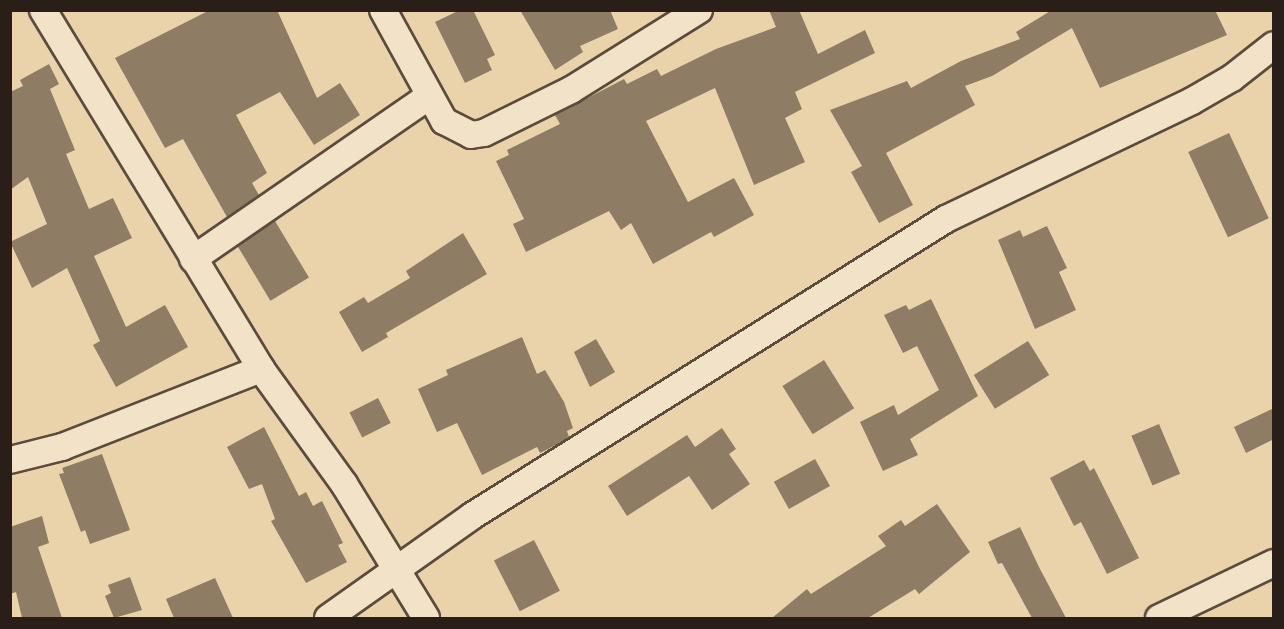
<!DOCTYPE html>
<style>
body{margin:0}
#map{position:relative;width:1284px;height:629px;overflow:hidden;background:#ead3ab;font-family:"Gentium Book Plus",serif}
div>[style]{position:absolute}
[style*='--x']{left:calc(var(--x)*1px);top:calc(var(--y)*1px);width:calc(var(--w)*1px);rotate:calc(var(--a)*1deg)}
.building>*{inset:0;background:#8e7c64;transform-origin:0 0}
.roads{filter:drop-shadow(2px 0 #5a4b3d) drop-shadow(-2px 0 #5a4b3d) drop-shadow(0 2px #5a4b3d) drop-shadow(0 -2px #5a4b3d)}
.street>*{height:26px;margin:-13px;padding:0 13px;transform-origin:13px;border-radius:13px;background:#f1e2c8}
span{translate:-50% -50%;white-space:nowrap;text-align:center;line-height:1.15;-webkit-text-stroke:5px #f1e2c8;paint-order:stroke}
.frame{position:absolute;inset:0;border:12px solid #2a1e18;pointer-events:none}
</style>
<div id="map">
<div class="building">
<i style="clip-path:polygon(210px 10px,277px 10px,317px 98px,340px 83px,360px 115px,314px 145px,280px 92px,236px 115px,267px 173px,252px 183px,259px 195px,227px 217px,183px 139px,165px 148px,115px 58px)"></i>
<i style="clip-path:polygon(460px 10px,473px 10px,495px 55px,487px 59px,492px 70px,465px 83px,435px 22px)"></i>
<i style="clip-path:polygon(520px 10px,610px 10px,618px 29px,580px 46px,583px 52px,555px 70px)"></i>
<i style="clip-path:polygon(769px 10px,799px 10px,818px 54px,865px 30px,875px 53px,795px 92px,802px 109px,785px 118px,805px 162px,754px 185px,715px 88px,646px 121px,688px 202px,734px 178px,754px 215px,714px 237px,711px 232px,653px 264px,631px 223px,621px 230px,609px 211px,526px 252px,513px 224px,524px 219px,496px 161px,509px 155px,507px 150px,560px 124px,555px 115px,624px 79px,627px 84px,657px 69px,661px 76px,716px 49px,776px 27px)"></i>
<i style="clip-path:polygon(1052px 10px,1215px 10px,1227px 35px,1100px 88px,1072px 28px,992px 76px,965px 86px,975px 105px,886px 153px,913px 205px,879px 223px,851px 172px,862px 166px,830px 110px,907px 81px,911px 88px,961px 61px,1020px 39px,1016px 32px)"></i>
<i style="clip-path:polygon(49px 64px,59px 84px,50px 89px,75px 150px,66px 154px,89px 209px,113px 198px,132px 238px,94px 256px,126px 327px,165px 305px,188px 347px,116px 387px,93px 345px,100px 341px,67px 268px,32px 288px,10px 242px,47px 224px,28px 177px,10px 190px,10px 92px,23px 86px,20px 80px)"></i>
<i style="left:1229px;top:133px;width:94px;height:45px;rotate:65deg"></i>
<i style="left:275px;top:221px;width:66px;height:45px;rotate:59deg"></i>
<i style="clip-path:polygon(1047px 226px,1067px 268px,1059px 272px,1076px 310px,1035px 329px,998px 240px,1020px 230px,1023px 237px)"></i>
<i style="clip-path:polygon(463px 233px,487px 274px,386px 333px,388px 337px,362px 352px,339px 312px,364px 297px,368px 303px,410px 278px,406px 271px)"></i>
<i style="clip-path:polygon(931px 299px,978px 396px,910px 439px,918px 455px,883px 471px,860px 422px,894px 405px,898px 415px,939px 390px,917px 346px,903px 353px,884px 315px,906px 305px,909px 310px)"></i>
<i style="clip-path:polygon(522px 337px,537px 374px,545px 370px,564px 402px,573px 428px,567px 431px,569px 437px,558px 444px,540px 453px,537px 447px,482px 475px,457px 423px,437px 432px,418px 389px,448px 375px,446px 370px)"></i>
<i style="clip-path:polygon(596px 339px,615px 372px,590px 387px,574px 352px)"></i>
<i style="left:1028px;top:341px;width:40px;height:64px;rotate:58deg"></i>
<i style="left:824px;top:360px;width:57px;height:49px;rotate:58deg"></i>
<i style="left:378px;top:398px;width:28px;height:32px;rotate:63deg"></i>
<i style="clip-path:polygon(1274px 408px,1274px 439px,1246px 453px,1234px 427px)"></i>
<i style="left:1159px;top:424px;width:54px;height:30px;rotate:67deg"></i>
<i style="clip-path:polygon(264px 427px,299px 496px,306px 492px,313px 506px,322px 501px,343px 543px,338px 545px,347px 562px,306px 583px,271px 521px,275px 519px,262px 484px,249px 489px,227px 447px)"></i>
<i style="clip-path:polygon(722px 428px,736px 449px,729px 454px,750px 484px,712px 510px,689px 476px,627px 516px,608px 486px,687px 435px,695px 447px)"></i>
<i style="clip-path:polygon(102px 454px,130px 530px,90px 544px,85px 530px,81px 532px,59px 474px,64px 473px,62px 468px)"></i>
<i style="left:815px;top:459px;width:31px;height:47px;rotate:61deg"></i>
<i style="clip-path:polygon(1084px 460px,1090px 471px,1094px 468px,1139px 558px,1107px 574px,1081px 522px,1074px 526px,1050px 478px)"></i>
<i style="clip-path:polygon(937px 504px,970px 552px,919px 594px,915px 589px,868px 618px,772px 618px,807px 589px,811px 594px,886px 546px,878px 536px,901px 520px,905px 526px)"></i>
<i style="clip-path:polygon(42px 516px,49px 543px,38px 547px,62px 618px,22px 618px,16px 592px,10px 594px,10px 527px)"></i>
<i style="clip-path:polygon(1020px 527px,1040px 569px,1066px 618px,1032px 618px,1002px 563px,998px 564px,988px 542px)"></i>
<i style="left:534px;top:540px;width:57px;height:45px;rotate:63deg"></i>
<i style="clip-path:polygon(130px 577px,142px 610px,114px 618px,105px 596px,111px 593px,108px 585px)"></i>
<i style="clip-path:polygon(215px 578px,233px 618px,174px 618px,166px 599px)"></i>
</div>
<div class="roads">
<div class="street">
<i style="--x:43;--y:10;--w:420;--a:58.7"></i>
<i style="--x:261;--y:369;--w:142;--a:54.2"></i>
<i style="--x:344;--y:484;--w:157;--a:58.5"></i>
<i style="--x:383;--y:10;--w:127;--a:61.2"></i>
<i style="--x:444;--y:121;--w:30;--a:27"></i>
<i style="--x:471;--y:135;--w:13;--a:-9"></i>
<i style="--x:484;--y:133;--w:97;--a:-26.3"></i>
<i style="--x:571;--y:90;--w:151;--a:-32"></i>
<i style="--x:193;--y:259;--w:285;--a:-34.6"></i>
<i style="--x:10;--y:460;--w:54;--a:-14"></i>
<i style="--x:62;--y:447;--w:214;--a:-21.4"></i>
<i style="--x:328;--y:618;--w:176;--a:-35.3"></i>
<i style="--x:472;--y:516;--w:559;--a:-32.07"></i>
<i style="--x:946;--y:219;--w:273;--a:-25.6"></i>
<i style="--x:1192;--y:101;--w:46;--a:-29.9"></i>
<i style="--x:1232;--y:78;--w:53;--a:-38.2"></i>
<i style="--x:1159;--y:618;--w:127;--a:-25.6"></i>
</div>
</div>
<div class="frame"></div>
</div>
